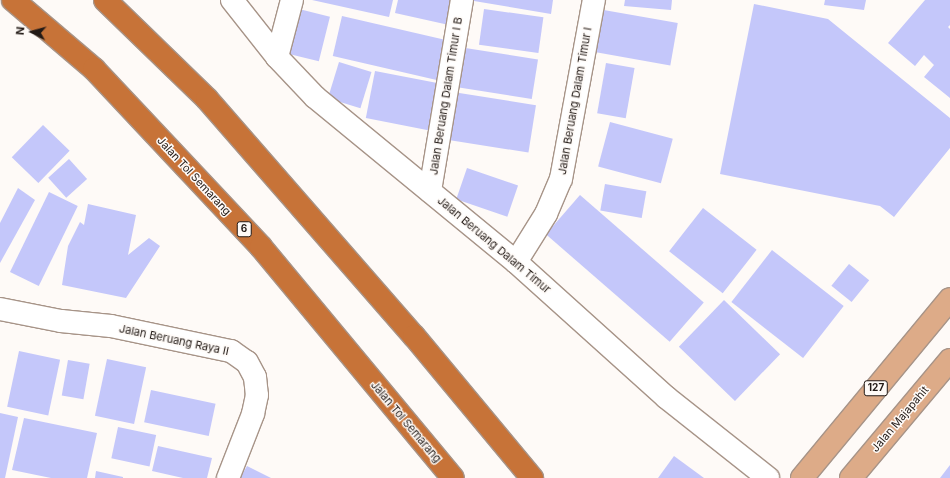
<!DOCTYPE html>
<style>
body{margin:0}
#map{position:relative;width:950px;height:478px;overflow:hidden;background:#fefaf7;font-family:Inter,sans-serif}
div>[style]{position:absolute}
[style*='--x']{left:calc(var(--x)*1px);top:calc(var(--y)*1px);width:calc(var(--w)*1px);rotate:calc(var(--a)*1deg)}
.building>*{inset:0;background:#c4c7fa;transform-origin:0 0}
.roads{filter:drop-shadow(1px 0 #a79488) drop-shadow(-1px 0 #a79488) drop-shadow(0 1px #a79488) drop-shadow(0 -1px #a79488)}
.minor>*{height:22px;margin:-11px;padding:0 11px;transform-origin:11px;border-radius:11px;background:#fff}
.primary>*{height:22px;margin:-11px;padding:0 11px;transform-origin:11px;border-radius:11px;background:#ddab88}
.motorway>*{height:22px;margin:-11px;padding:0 11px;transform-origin:11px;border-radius:11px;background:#c77338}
span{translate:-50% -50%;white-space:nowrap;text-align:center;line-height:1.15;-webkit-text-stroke:3px #fefaf7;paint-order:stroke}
.shield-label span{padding:1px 3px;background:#fefaf7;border:1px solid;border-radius:3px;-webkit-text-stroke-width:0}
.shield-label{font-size:10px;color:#221a16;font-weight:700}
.street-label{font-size:11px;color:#221a16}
.north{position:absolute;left:12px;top:12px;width:40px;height:40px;-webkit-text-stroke:3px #fefaf7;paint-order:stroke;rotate:276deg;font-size:11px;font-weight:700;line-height:16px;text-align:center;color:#221a16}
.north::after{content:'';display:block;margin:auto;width:14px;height:18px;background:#221a16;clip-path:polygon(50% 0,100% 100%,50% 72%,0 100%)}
</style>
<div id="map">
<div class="building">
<i style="clip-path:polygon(312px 0,393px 0,389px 17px)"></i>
<i style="clip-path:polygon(398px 0,455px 0,449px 25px,395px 13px)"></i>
<i style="clip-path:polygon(468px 0,553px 0,551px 14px)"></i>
<i style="clip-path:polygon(625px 0,672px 0,671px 10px,624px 6px)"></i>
<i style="clip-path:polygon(825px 0,866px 0,864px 10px,824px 5px)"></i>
<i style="clip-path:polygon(925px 0,950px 0,950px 25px,948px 27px,950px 29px,950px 98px,924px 77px,934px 65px,924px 55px,915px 66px,888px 43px)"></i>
<i style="clip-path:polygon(754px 4px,828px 19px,950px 118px,950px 148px,894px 217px,880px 206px,720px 174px)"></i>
<i style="left:295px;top:8px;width:36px;height:46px;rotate:14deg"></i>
<i style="left:484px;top:9px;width:60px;height:36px;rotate:8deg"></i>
<i style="left:598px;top:9px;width:81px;height:43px;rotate:10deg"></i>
<i style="left:342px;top:16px;width:111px;height:41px;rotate:13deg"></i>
<i style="left:459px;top:47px;width:80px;height:40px;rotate:9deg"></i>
<i style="left:339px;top:62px;width:34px;height:38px;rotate:17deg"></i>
<i style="left:606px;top:63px;width:29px;height:51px;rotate:10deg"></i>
<i style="left:375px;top:71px;width:70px;height:48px;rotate:11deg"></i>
<i style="left:453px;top:92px;width:84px;height:48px;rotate:9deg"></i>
<i style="left:610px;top:122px;width:65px;height:46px;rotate:15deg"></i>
<i style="left:43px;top:125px;width:37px;height:45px;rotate:44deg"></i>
<i style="left:69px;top:159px;width:27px;height:28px;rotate:48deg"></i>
<i style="left:467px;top:168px;width:54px;height:33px;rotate:19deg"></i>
<i style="left:605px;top:184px;width:42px;height:27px;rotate:10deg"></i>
<i style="clip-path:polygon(18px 188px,35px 200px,0 263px,0 223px)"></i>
<i style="left:49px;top:192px;width:32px;height:89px;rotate:26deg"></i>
<i style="left:580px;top:195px;width:164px;height:52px;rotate:41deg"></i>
<i style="clip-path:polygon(88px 204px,136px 215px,128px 255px,149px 238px,160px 246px,126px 298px,62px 285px,68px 246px,80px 222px,84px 225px)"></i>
<i style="left:703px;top:208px;width:68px;height:55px;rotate:38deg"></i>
<i style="left:772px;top:250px;width:91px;height:66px;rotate:38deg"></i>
<i style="left:849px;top:264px;width:26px;height:28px;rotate:39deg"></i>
<i style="left:724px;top:300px;width:78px;height:65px;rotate:44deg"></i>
<i style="left:19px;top:351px;width:42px;height:57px;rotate:12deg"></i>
<i style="left:107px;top:359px;width:40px;height:58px;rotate:12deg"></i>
<i style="left:68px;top:360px;width:22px;height:36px;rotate:10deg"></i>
<i style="left:151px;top:390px;width:66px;height:33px;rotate:12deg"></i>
<i style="clip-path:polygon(0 413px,18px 417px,5px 478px,0 478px)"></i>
<i style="clip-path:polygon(24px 418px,97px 433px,87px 478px,51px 478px,12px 470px)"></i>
<i style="left:118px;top:427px;width:39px;height:32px;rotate:12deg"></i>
<i style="clip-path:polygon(158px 446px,212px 458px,207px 478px,183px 478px,152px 471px)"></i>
<i style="clip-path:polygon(674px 456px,704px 478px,658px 478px)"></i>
<i style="clip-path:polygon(950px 465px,950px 478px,940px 478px)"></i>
<i style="clip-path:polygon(247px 466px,271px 478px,240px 478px)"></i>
<i style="clip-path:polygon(96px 471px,123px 477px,123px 478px,95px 478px)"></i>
</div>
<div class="roads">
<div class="minor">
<i style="--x:232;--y:0;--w:73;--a:51.7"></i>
<i style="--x:277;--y:57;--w:55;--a:46.5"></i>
<i style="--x:315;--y:97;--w:260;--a:39.4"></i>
<i style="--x:516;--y:262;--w:203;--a:42"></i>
<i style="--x:667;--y:398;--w:129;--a:38.4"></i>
<i style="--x:277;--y:57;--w:59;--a:-75.3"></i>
<i style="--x:430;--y:191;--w:194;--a:-80.5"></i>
<i style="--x:516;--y:262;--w:57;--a:-58"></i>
<i style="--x:546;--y:214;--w:38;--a:-67"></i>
<i style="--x:561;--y:179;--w:182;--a:-79.6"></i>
<i style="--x:0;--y:309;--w:62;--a:11.1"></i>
<i style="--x:61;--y:321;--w:50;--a:5.7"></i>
<i style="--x:111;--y:326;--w:123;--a:11.8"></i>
<i style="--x:231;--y:351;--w:19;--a:35"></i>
<i style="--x:247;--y:362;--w:17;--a:62"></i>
<i style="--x:255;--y:377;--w:18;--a:84"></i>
<i style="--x:257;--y:395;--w:19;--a:102"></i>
<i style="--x:253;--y:414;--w:69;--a:111.3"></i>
</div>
<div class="primary">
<i style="--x:802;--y:478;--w:232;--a:-50.4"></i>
<i style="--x:851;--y:478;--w:154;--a:-50"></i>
</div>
<div class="motorway">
<i style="--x:13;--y:0;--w:106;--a:40.4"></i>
<i style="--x:94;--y:69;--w:244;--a:46.8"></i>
<i style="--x:261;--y:247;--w:300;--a:50.3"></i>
<i style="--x:105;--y:0;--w:142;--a:44.1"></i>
<i style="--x:207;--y:99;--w:315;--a:48.9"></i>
<i style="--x:414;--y:336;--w:185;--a:50.3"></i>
</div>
</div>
<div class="shield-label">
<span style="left:244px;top:229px">6</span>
<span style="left:876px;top:388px">127</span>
</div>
<div class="street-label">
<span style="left:446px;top:96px;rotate:-81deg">Jalan Beruang Dalam Timur I B</span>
<span style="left:575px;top:101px;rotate:-80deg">Jalan Beruang Dalam Timur I</span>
<span style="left:194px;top:176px;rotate:47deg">Jalan Tol Semarang</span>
<span style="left:494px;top:245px;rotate:40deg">Jalan Beruang Dalam Timur</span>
<span style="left:174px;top:340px;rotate:12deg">Jalan Beruang Raya II</span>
<span style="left:900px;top:419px;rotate:-50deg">Jalan Majapahit</span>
<span style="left:406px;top:422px;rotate:50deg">Jalan Tol Semarang</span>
</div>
<div class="north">N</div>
</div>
